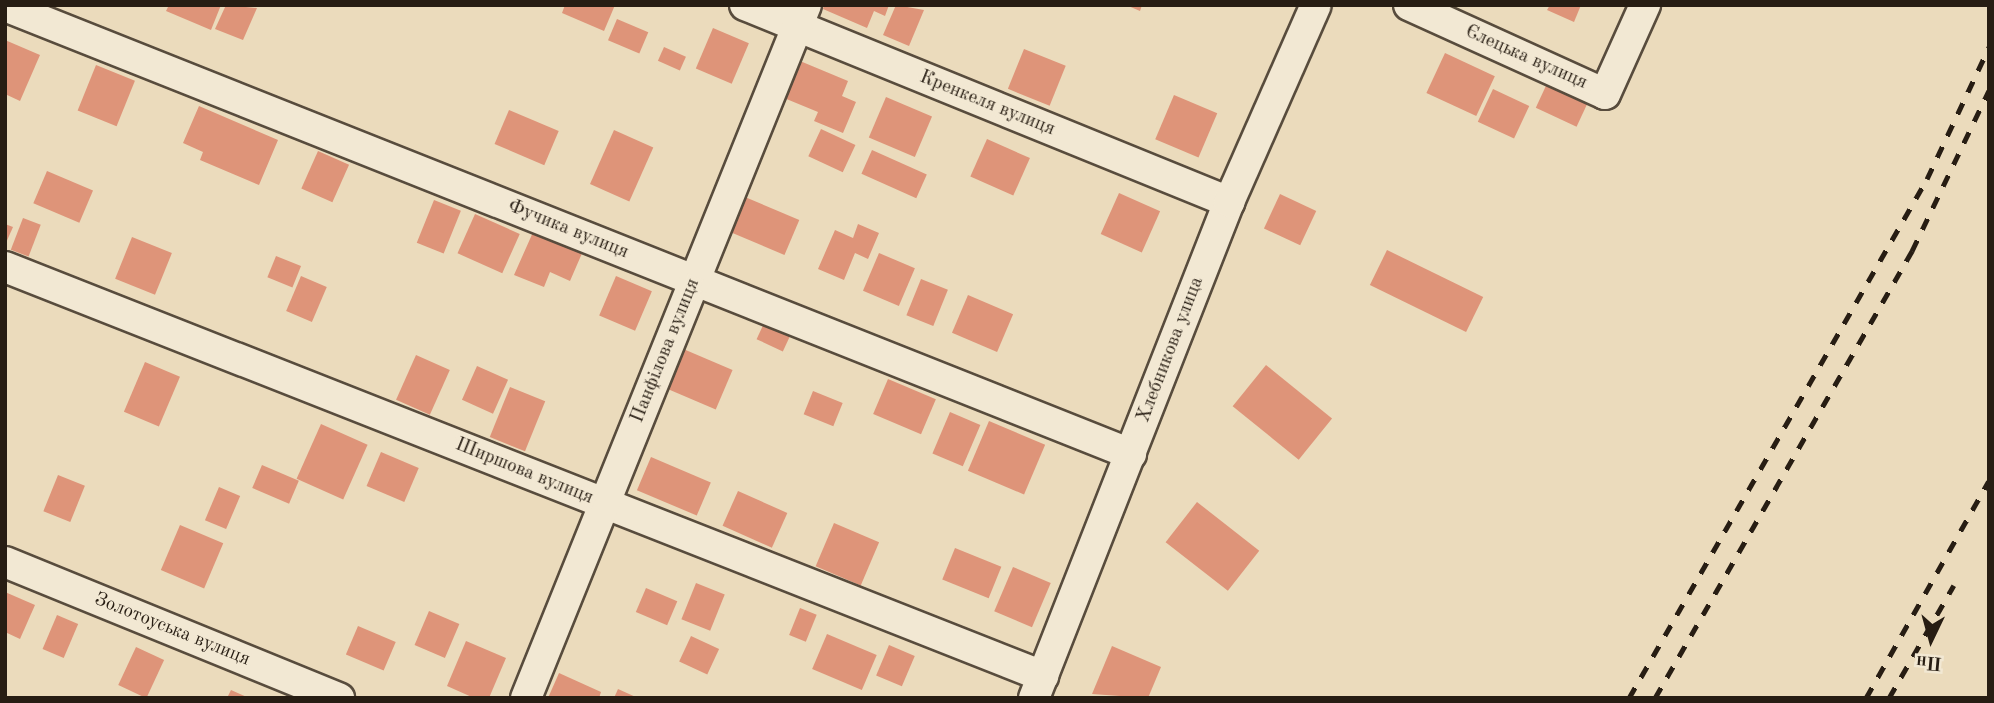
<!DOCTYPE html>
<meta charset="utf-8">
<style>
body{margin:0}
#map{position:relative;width:1994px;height:703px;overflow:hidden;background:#ebdbbc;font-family:"Old Standard TT",serif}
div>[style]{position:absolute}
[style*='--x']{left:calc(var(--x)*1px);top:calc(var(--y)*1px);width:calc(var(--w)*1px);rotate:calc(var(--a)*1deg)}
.building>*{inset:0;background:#de9479;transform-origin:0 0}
.roads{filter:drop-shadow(2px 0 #584c3d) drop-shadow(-2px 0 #584c3d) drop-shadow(0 2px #584c3d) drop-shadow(0 -2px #584c3d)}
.street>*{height:30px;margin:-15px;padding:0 15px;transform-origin:15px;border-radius:15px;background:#f2e8d3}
.rail>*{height:5px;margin-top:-2.5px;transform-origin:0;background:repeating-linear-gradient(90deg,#271d13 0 12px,transparent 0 24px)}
span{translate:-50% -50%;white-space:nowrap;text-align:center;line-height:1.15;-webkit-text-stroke:7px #f2e8d3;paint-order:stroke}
.street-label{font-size:19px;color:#271d13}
.frame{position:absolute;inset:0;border:7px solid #271d13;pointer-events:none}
.north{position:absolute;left:1896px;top:605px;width:70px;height:70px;-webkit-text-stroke:5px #f2e8d3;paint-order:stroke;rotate:185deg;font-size:19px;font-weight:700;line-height:28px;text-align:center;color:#271d13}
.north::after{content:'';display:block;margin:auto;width:24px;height:32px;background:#271d13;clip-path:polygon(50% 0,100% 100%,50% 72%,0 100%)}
</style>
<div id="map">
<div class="building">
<i style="clip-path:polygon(169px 5px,221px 5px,211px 30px,166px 11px)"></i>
<i style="clip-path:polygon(226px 5px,257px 8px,243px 40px,215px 29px)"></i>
<i style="clip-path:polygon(565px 5px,615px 5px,604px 31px,562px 13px)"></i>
<i style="clip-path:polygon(824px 5px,889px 5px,885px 16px,874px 11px,867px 28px,823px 9px)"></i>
<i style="clip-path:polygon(896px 5px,924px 10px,909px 46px,883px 35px)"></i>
<i style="clip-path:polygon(1126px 5px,1142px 5px,1140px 11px)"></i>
<i style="clip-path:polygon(1550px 5px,1581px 5px,1574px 22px,1547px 10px)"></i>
<i style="left:617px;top:19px;width:34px;height:23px;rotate:23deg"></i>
<i style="left:713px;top:28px;width:39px;height:44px;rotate:23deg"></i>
<i style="clip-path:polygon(5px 40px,40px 55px,20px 101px,5px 94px)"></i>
<i style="left:664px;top:47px;width:24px;height:15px;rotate:24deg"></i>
<i style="left:1024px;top:49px;width:45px;height:43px;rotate:22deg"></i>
<i style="left:1445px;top:53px;width:55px;height:44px;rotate:25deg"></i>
<i style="clip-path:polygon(800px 61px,848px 81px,842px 96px,856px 102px,843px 133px,814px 121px,818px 112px,784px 98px)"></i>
<i style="left:96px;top:65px;width:42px;height:49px;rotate:22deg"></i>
<i style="left:1551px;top:75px;width:45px;height:36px;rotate:25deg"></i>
<i style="left:1493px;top:89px;width:40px;height:36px;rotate:25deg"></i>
<i style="left:1174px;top:95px;width:47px;height:48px;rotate:23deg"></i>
<i style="left:886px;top:97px;width:50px;height:44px;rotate:23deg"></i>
<i style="clip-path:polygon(199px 106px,278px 140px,259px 185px,200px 160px,203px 152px,183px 143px)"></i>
<i style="left:509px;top:110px;width:54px;height:37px;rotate:23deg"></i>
<i style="left:821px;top:129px;width:38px;height:30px;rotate:25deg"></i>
<i style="left:614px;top:130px;width:43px;height:59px;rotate:24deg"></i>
<i style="left:987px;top:139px;width:47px;height:41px;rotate:24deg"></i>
<i style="left:872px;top:150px;width:60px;height:26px;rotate:24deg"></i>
<i style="left:318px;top:151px;width:34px;height:41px;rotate:24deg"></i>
<i style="left:47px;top:171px;width:50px;height:35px;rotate:23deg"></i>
<i style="left:1119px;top:193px;width:45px;height:45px;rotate:24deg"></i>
<i style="left:1280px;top:194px;width:40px;height:38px;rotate:25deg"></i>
<i style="left:745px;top:197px;width:59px;height:38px;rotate:23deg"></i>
<i style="left:434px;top:200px;width:29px;height:46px;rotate:22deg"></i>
<i style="left:475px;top:214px;width:49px;height:43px;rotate:24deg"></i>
<i style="left:23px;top:218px;width:19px;height:34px;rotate:21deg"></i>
<i style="clip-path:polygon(5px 224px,13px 227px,5px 245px)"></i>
<i style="clip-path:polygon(858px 224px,879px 233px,868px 259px,855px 253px,844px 280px,818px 269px,835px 230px,853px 238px)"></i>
<i style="clip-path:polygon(534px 230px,583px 251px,570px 281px,550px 272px,544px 287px,514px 275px)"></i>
<i style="left:132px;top:237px;width:43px;height:45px;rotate:22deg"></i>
<i style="left:1387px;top:250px;width:107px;height:39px;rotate:26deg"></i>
<i style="left:879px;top:253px;width:39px;height:41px;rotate:23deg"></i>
<i style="left:276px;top:256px;width:27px;height:23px;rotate:22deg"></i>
<i style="left:301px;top:276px;width:28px;height:38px;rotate:23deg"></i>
<i style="left:616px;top:276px;width:39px;height:43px;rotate:23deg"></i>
<i style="left:921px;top:279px;width:29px;height:39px;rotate:22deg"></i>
<i style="left:968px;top:295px;width:49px;height:41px;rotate:23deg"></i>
<i style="left:765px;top:321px;width:29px;height:20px;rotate:25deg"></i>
<i style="left:681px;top:348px;width:56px;height:43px;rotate:23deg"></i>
<i style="left:416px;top:355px;width:37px;height:49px;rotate:24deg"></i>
<i style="left:145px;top:362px;width:38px;height:54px;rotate:23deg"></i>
<i style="left:1266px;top:365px;width:85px;height:53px;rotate:39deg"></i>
<i style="left:477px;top:366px;width:34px;height:37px;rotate:24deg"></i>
<i style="left:888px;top:379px;width:52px;height:38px;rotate:23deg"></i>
<i style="left:510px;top:387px;width:38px;height:54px;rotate:22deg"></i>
<i style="left:813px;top:391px;width:32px;height:25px;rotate:22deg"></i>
<i style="left:950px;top:412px;width:33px;height:45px;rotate:23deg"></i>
<i style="left:989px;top:421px;width:61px;height:54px;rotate:23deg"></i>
<i style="left:321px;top:424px;width:51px;height:60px;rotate:24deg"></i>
<i style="left:381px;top:452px;width:41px;height:37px;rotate:23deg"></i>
<i style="left:651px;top:457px;width:65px;height:36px;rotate:23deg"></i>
<i style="left:262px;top:465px;width:40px;height:25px;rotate:23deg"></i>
<i style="left:58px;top:475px;width:29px;height:39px;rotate:22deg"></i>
<i style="left:219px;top:487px;width:23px;height:36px;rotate:23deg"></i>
<i style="left:738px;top:491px;width:54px;height:38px;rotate:24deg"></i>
<i style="left:1197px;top:502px;width:79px;height:51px;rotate:38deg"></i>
<i style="left:834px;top:523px;width:49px;height:47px;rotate:23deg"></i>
<i style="left:180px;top:525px;width:47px;height:49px;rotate:23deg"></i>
<i style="left:955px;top:548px;width:50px;height:34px;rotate:22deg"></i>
<i style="left:1013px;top:567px;width:41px;height:48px;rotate:23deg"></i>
<i style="left:696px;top:583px;width:31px;height:39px;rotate:22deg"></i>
<i style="left:646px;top:588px;width:34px;height:26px;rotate:23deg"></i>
<i style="clip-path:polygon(5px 592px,35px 605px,20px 639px,5px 632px)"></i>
<i style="left:800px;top:608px;width:18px;height:29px;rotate:22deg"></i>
<i style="left:429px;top:611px;width:33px;height:37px;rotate:23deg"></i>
<i style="left:57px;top:615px;width:23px;height:37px;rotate:23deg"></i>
<i style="left:358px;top:626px;width:41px;height:31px;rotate:23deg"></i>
<i style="left:827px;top:634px;width:54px;height:38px;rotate:23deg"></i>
<i style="left:691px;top:636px;width:31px;height:28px;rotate:25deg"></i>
<i style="clip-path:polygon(466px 641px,506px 658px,489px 698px,474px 698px,447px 686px)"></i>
<i style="left:889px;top:645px;width:28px;height:33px;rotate:23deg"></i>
<i style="clip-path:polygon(1112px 646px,1161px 667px,1148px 698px,1092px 694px)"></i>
<i style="left:136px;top:647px;width:31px;height:42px;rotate:25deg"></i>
<i style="clip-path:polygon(559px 673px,601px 692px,599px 698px,548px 698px)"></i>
<i style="clip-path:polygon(618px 689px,638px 698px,614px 698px)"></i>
<i style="clip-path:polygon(231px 690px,249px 698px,227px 698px)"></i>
</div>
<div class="roads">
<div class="street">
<i style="--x:745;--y:5;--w:523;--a:22.15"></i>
<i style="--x:1409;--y:5;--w:215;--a:24.4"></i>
<i style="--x:1605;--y:94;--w:98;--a:-65.8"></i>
<i style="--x:5;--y:6;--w:1212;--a:21.7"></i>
<i style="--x:5;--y:267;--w:1116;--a:21.51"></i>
<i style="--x:5;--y:562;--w:361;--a:22.2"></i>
<i style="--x:526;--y:698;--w:747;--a:-68"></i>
<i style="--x:1034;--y:698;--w:533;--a:-68.54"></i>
<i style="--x:1229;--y:202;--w:215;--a:-66.2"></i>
</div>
</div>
<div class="rail">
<i style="--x:1629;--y:698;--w:598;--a:-60.14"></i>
<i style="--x:1927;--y:179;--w:146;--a:-64.8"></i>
<i style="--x:1655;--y:698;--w:516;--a:-60.1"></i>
<i style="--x:1912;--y:251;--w:178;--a:-64.4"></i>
<i style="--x:1866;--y:698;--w:249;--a:-60.5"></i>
<i style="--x:1889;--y:698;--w:130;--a:-60.1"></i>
</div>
<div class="street-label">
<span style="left:1526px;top:58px;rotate:24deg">Єлецька вулиця</span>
<span style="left:987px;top:104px;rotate:22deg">Кренкеля вулиця</span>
<span style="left:568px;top:230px;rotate:22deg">Фучика вулиця</span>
<span style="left:1171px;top:350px;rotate:-69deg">Хлебникова улица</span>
<span style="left:666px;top:351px;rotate:-68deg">Панфілова вулиця</span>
<span style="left:524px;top:472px;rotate:22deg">Ширшова вулиця</span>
<span style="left:172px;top:630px;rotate:22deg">Золотоуська вулиця</span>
</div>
<div class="frame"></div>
<div class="north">Пн</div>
</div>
